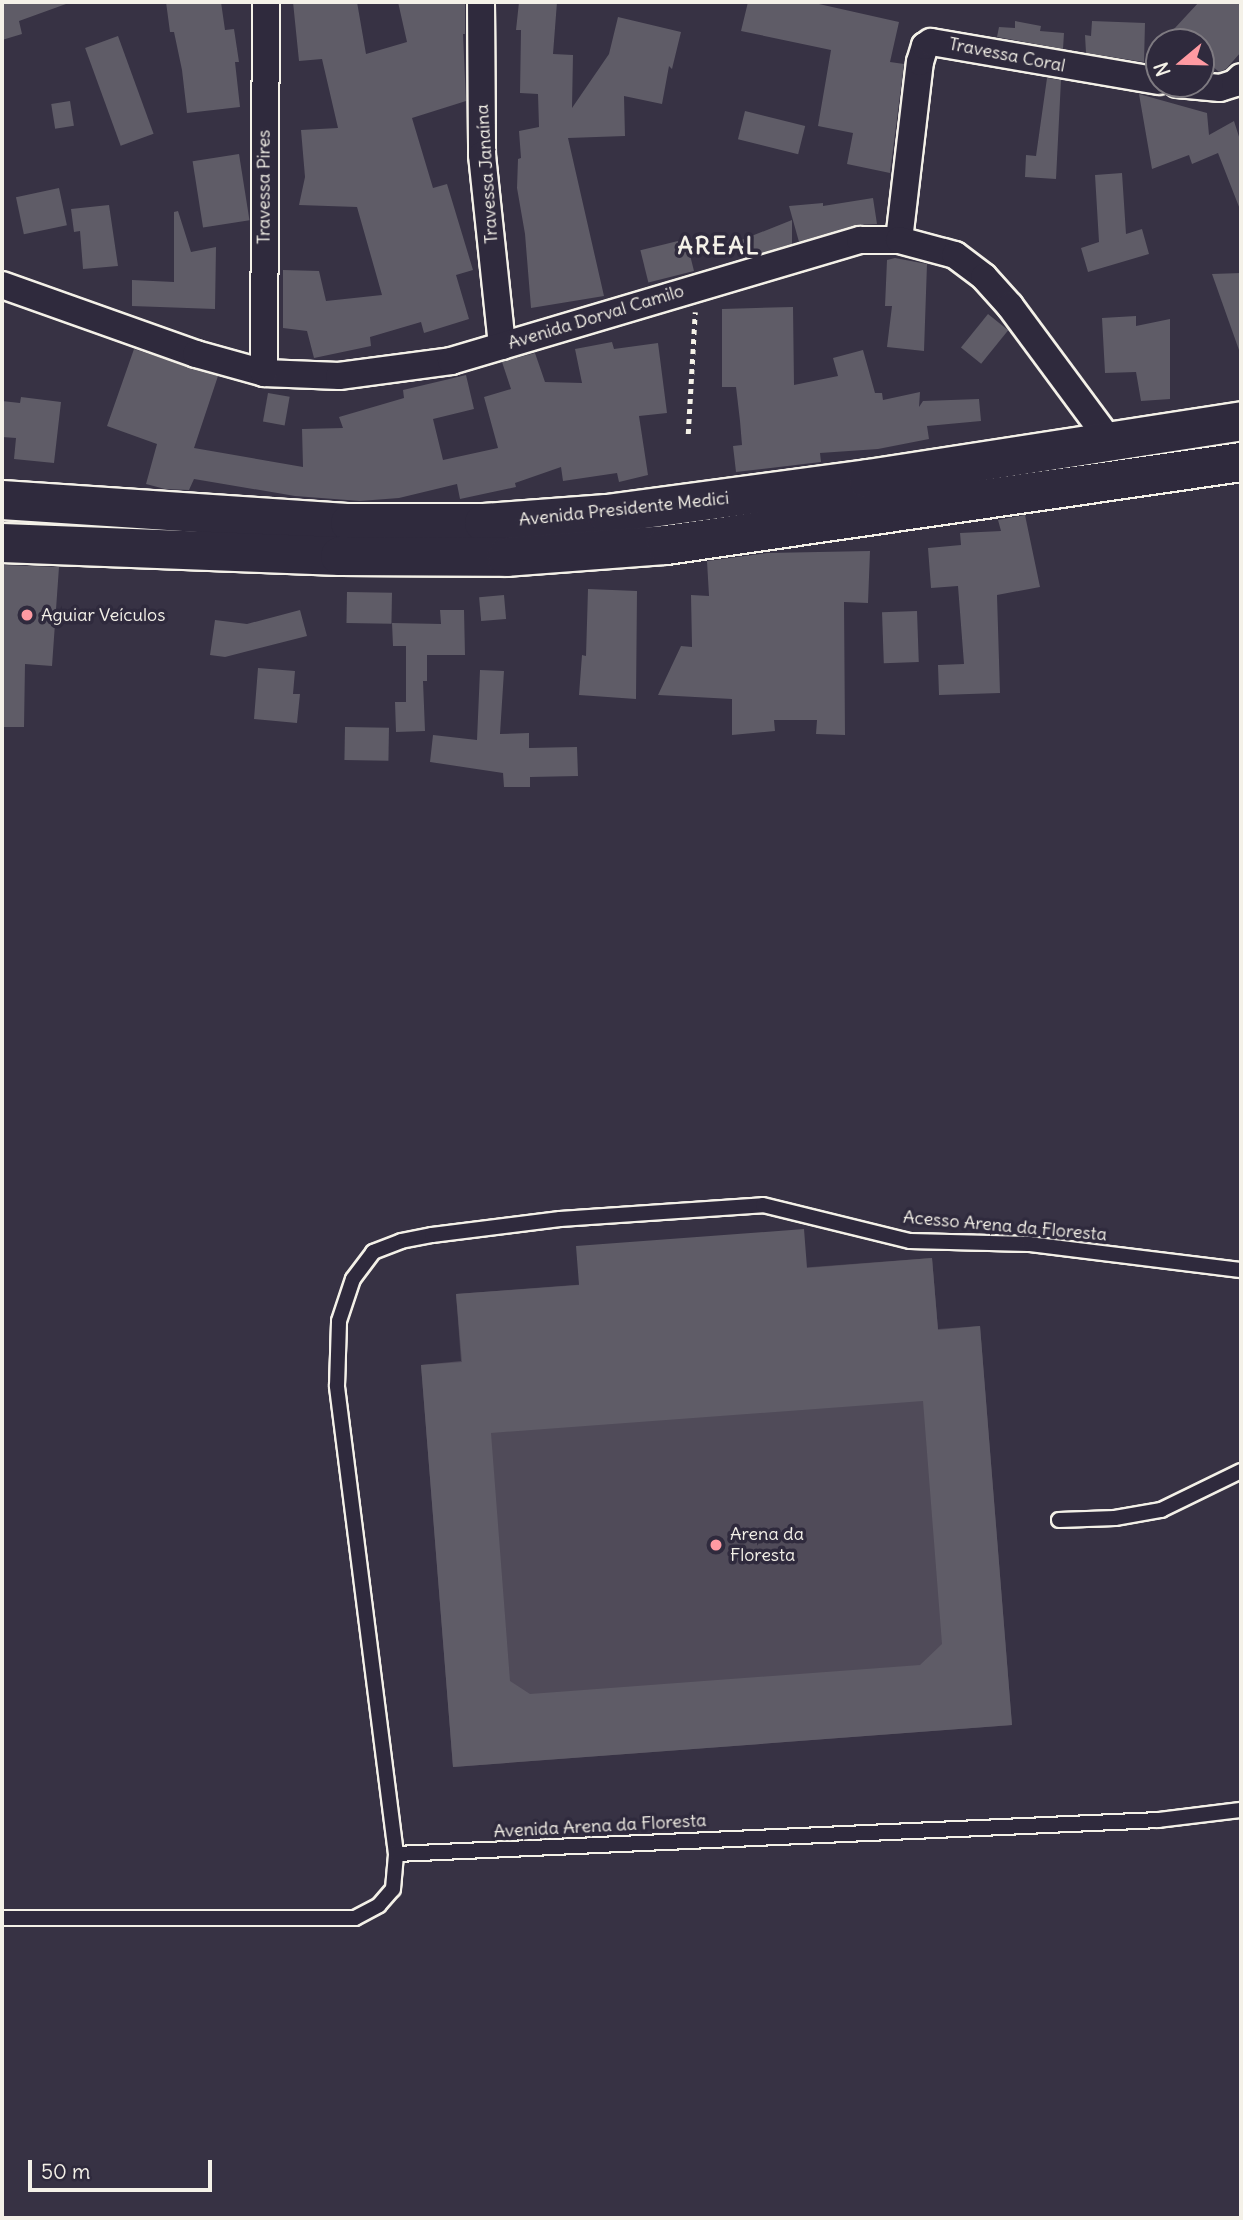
<!DOCTYPE html>
<meta charset="utf-8">
<style>
body{margin:0}
#map{position:relative;width:1243px;height:2220px;overflow:hidden;background:#373244;font-family:Delius,sans-serif}
div>[style]{position:absolute}
[style*='--x']{left:calc(var(--x)*1px);top:calc(var(--y)*1px);width:calc(var(--w)*1px);rotate:calc(var(--a)*1deg)}
.green>*{inset:0;background:#504b59}
.building>*{inset:0;background:#5f5c67;transform-origin:0 0}
.path>*{height:4.5px;margin-top:-2.25px;transform-origin:0;background:repeating-linear-gradient(90deg,#f4f1e8 0 5px,transparent 0 10px)}
.roads{filter:drop-shadow(2px 0 #f4f1e8) drop-shadow(-2px 0 #f4f1e8) drop-shadow(0 2px #f4f1e8) drop-shadow(0 -2px #f4f1e8)}
.lane>*{height:14px;margin:-7px;padding:0 7px;transform-origin:7px;border-radius:7px;background:#2f2a3d}
.street>*{height:26px;margin:-13px;padding:0 13px;transform-origin:13px;border-radius:13px;background:#2f2a3d}
.primary>*{height:38px;margin:-19px;padding:0 19px;transform-origin:19px;border-radius:19px;background:#2f2a3d}
.dots>*{width:19px;height:19px;translate:-50% -50%;box-sizing:border-box;border:4px solid #2f2a3d;border-radius:50%}
span{translate:-50% -50%;white-space:nowrap;text-align:center;line-height:1.15;-webkit-text-stroke:7px #2f2a3d;paint-order:stroke}
.street-label{font-size:18px;color:#f4f1e8}
.poi-label{font-size:18px;color:#f4f1e8}
.left{translate:0 -50%;text-align:left}
.district-label{font-size:24px;color:#f4f1e8;font-weight:700;letter-spacing:2px}
.frame{position:absolute;inset:0;border:4px solid #f4f1e8;pointer-events:none}
.north{position:absolute;left:1145px;top:28px;width:70px;height:70px;box-sizing:border-box;background:#2f2a3d;border:2px solid #7e7a81;border-radius:50%;rotate:251deg;font-size:19px;font-weight:700;line-height:28px;text-align:center;color:#f4f1e8}
.north::after{content:'';display:block;margin:auto;width:24px;height:32px;background:#ff9aa2;clip-path:polygon(50% 0,100% 100%,50% 72%,0 100%)}
.scale{position:absolute;left:28px;top:2160px;width:184px;height:32px;box-sizing:border-box;border:4px solid #f4f1e8;border-top:0;padding-left:9px;font-size:21px;line-height:24px;white-space:nowrap;color:#f4f1e8;-webkit-text-stroke:5px #2f2a3d;paint-order:stroke}
</style>
<div id="map">
<div class="green">
<i style="clip-path:polygon(932px 1258px,938px 1329px,980px 1326px,1012px 1725px,453px 1767px,421px 1365px,461px 1361px,456px 1294px)"></i>
</div>
<div class="building">
<i style="clip-path:polygon(2px 2px,66px 2px,66px 4px,19px 21px,22px 34px,2px 40px)"></i>
<i style="clip-path:polygon(166px 2px,221px 2px,225px 30px,234px 29px,239px 62px,235px 62px,240px 107px,187px 113px,182px 70px,174px 32px,170px 32px)"></i>
<i style="clip-path:polygon(293px 2px,357px 2px,366px 54px,407px 42px,398px 2px,465px 2px,465px 34px,463px 34px,466px 101px,412px 118px,433px 188px,447px 184px,473px 270px,456px 275px,469px 319px,424px 333px,421px 322px,370px 337px,371px 346px,314px 358px,307px 331px,283px 328px,283px 270px,319px 271px,326px 301px,382px 295px,357px 207px,299px 205px,305px 177px,301px 130px,338px 128px,322px 59px,299px 61px)"></i>
<i style="clip-path:polygon(519px 2px,557px 2px,553px 54px,573px 55px,572px 108px,609px 54px,618px 17px,681px 32px,672px 69px,669px 66px,662px 104px,624px 96px,625px 136px,568px 138px,604px 296px,531px 308px,525px 234px,517px 188px,518px 159px,521px 158px,519px 131px,539px 127px,538px 94px,520px 93px,521px 30px,516px 30px)"></i>
<i style="clip-path:polygon(748px 2px,810px 2px,899px 22px,890px 62px,904px 64px,890px 173px,847px 164px,853px 133px,818px 126px,831px 50px,741px 31px)"></i>
<i style="clip-path:polygon(1199px 2px,1241px 2px,1241px 52px,1226px 69px,1219px 72px,1201px 56px,1201px 42px,1162px 42px)"></i>
<i style="clip-path:polygon(1015px 21px,1041px 26px,1040px 31px,1064px 33px,1063px 49px,997px 37px,999px 27px,1015px 28px)"></i>
<i style="clip-path:polygon(1092px 21px,1145px 23px,1144px 62px,1086px 53px,1085px 35px,1091px 36px)"></i>
<i style="left:118px;top:36px;width:104px;height:35px;rotate:70deg"></i>
<i style="clip-path:polygon(1047px 78px,1061px 80px,1056px 179px,1025px 177px,1026px 155px,1036px 156px)"></i>
<i style="clip-path:polygon(1139px 94px,1207px 113px,1209px 135px,1234px 121px,1241px 143px,1241px 212px,1218px 153px,1192px 164px,1189px 155px,1152px 169px)"></i>
<i style="left:70px;top:101px;width:25px;height:19px;rotate:81deg"></i>
<i style="left:745px;top:111px;width:62px;height:29px;rotate:14deg"></i>
<i style="left:239px;top:154px;width:67px;height:47px;rotate:81deg"></i>
<i style="clip-path:polygon(1122px 173px,1126px 234px,1142px 229px,1149px 254px,1088px 272px,1081px 248px,1099px 242px,1095px 175px)"></i>
<i style="left:59px;top:188px;width:38px;height:44px;rotate:78deg"></i>
<i style="clip-path:polygon(873px 198px,877px 224px,856px 225px,799px 242px,789px 206px,823px 203px,823px 206px)"></i>
<i style="clip-path:polygon(109px 205px,118px 266px,83px 269px,80px 231px,74px 232px,71px 209px)"></i>
<i style="clip-path:polygon(178px 211px,191px 252px,216px 247px,215px 309px,132px 306px,132px 280px,174px 282px,174px 212px)"></i>
<i style="clip-path:polygon(792px 220px,792px 244px,745px 258px,739px 241px)"></i>
<i style="left:686px;top:239px;width:33px;height:47px;rotate:76deg"></i>
<i style="clip-path:polygon(895px 258px,927px 264px,924px 351px,887px 347px,892px 306px,885px 306px,887px 260px)"></i>
<i style="clip-path:polygon(1241px 273px,1241px 349px,1239px 350px,1212px 274px)"></i>
<i style="clip-path:polygon(793px 307px,794px 385px,838px 376px,833px 358px,863px 350px,875px 393px,882px 393px,883px 400px,920px 392px,919px 407px,923px 401px,979px 399px,981px 421px,927px 426px,929px 439px,878px 449px,820px 453px,821px 462px,736px 472px,733px 446px,742px 445px,740px 421px,736px 387px,722px 387px,722px 309px)"></i>
<i style="left:988px;top:314px;width:26px;height:43px;rotate:39deg"></i>
<i style="clip-path:polygon(1136px 316px,1136px 326px,1170px 319px,1170px 399px,1141px 401px,1136px 372px,1105px 373px,1102px 318px)"></i>
<i style="clip-path:polygon(612px 342px,614px 349px,658px 343px,667px 413px,639px 416px,648px 475px,619px 482px,617px 473px,563px 481px,561px 467px,515px 483px,516px 487px,460px 499px,457px 484px,399px 498px,360px 501px,295px 496px,194px 479px,189px 490px,165px 489px,146px 484px,157px 444px,107px 426px,134px 349px,218px 376px,194px 448px,303px 467px,302px 429px,343px 428px,339px 417px,404px 398px,403px 390px,466px 375px,474px 409px,433px 419px,443px 460px,498px 448px,484px 397px,511px 389px,502px 362px,535px 353px,545px 382px,582px 383px,575px 349px)"></i>
<i style="left:268px;top:393px;width:22px;height:29px;rotate:10deg"></i>
<i style="clip-path:polygon(21px 397px,61px 402px,54px 463px,14px 459px,16px 438px,2px 437px,2px 401px,20px 403px)"></i>
<i style="clip-path:polygon(1025px 515px,1040px 587px,997px 595px,1000px 693px,939px 695px,938px 665px,964px 664px,958px 586px,931px 588px,928px 548px,961px 545px,960px 533px,1001px 531px,998px 520px)"></i>
<i style="clip-path:polygon(870px 551px,868px 603px,844px 602px,845px 735px,816px 734px,817px 720px,774px 720px,775px 731px,732px 735px,732px 699px,658px 695px,681px 646px,692px 647px,691px 595px,709px 596px,707px 561px,767px 553px)"></i>
<i style="clip-path:polygon(3px 565px,59px 567px,52px 666px,25px 664px,24px 727px,2px 727px)"></i>
<i style="clip-path:polygon(588px 589px,637px 591px,636px 699px,579px 695px,582px 655px,586px 656px)"></i>
<i style="left:347px;top:592px;width:45px;height:31px;rotate:1deg"></i>
<i style="left:504px;top:595px;width:24px;height:25px;rotate:85deg"></i>
<i style="clip-path:polygon(300px 610px,307px 636px,225px 657px,210px 655px,215px 620px,247px 624px)"></i>
<i style="clip-path:polygon(440px 610px,464px 610px,465px 655px,427px 655px,427px 681px,423px 681px,425px 731px,396px 732px,395px 702px,406px 702px,406px 646px,393px 646px,392px 623px,441px 624px)"></i>
<i style="left:917px;top:611px;width:51px;height:35px;rotate:88deg"></i>
<i style="clip-path:polygon(258px 668px,295px 671px,293px 694px,300px 694px,297px 723px,254px 719px)"></i>
<i style="clip-path:polygon(480px 670px,504px 671px,500px 734px,529px 733px,529px 748px,577px 747px,578px 776px,530px 777px,530px 787px,504px 787px,503px 773px,430px 762px,433px 735px,477px 740px)"></i>
<i style="left:345px;top:727px;width:44px;height:33px;rotate:1deg"></i>
<i style="clip-path:polygon(evenodd,804px 1229px,807px 1268px,932px 1258px,938px 1330px,980px 1326px,1012px 1725px,453px 1767px,421px 1365px,462px 1362px,456px 1294px,579px 1285px,576px 1246px,804px 1229px,923px 1401px,942px 1644px,920px 1665px,530px 1694px,510px 1681px,491px 1433px,923px 1401px)"></i>
</div>
<div class="path">
<i style="--x:688;--y:434;--w:122;--a:-86.7"></i>
</div>
<div class="roads">
<div class="lane">
<i style="--x:1059;--y:1520;--w:56;--a:-2"></i>
<i style="--x:1115;--y:1518;--w:47;--a:-9.9"></i>
<i style="--x:1161;--y:1510;--w:89;--a:-26"></i>
<i style="--x:396;--y:1854;--w:472;--a:-97.2"></i>
<i style="--x:337;--y:1386;--w:65;--a:-88.2"></i>
<i style="--x:339;--y:1321;--w:44;--a:-71.6"></i>
<i style="--x:353;--y:1279;--w:34;--a:-53"></i>
<i style="--x:373;--y:1252;--w:30;--a:-21"></i>
<i style="--x:401;--y:1241;--w:32;--a:-11"></i>
<i style="--x:432;--y:1235;--w:129;--a:-7.1"></i>
<i style="--x:560;--y:1219;--w:203;--a:-3.9"></i>
<i style="--x:763;--y:1205;--w:151;--a:13.8"></i>
<i style="--x:910;--y:1241;--w:119;--a:1.4"></i>
<i style="--x:1029;--y:1244;--w:214;--a:7"></i>
<i style="--x:2;--y:1918;--w:353;--a:0"></i>
<i style="--x:355;--y:1918;--w:27;--a:-28"></i>
<i style="--x:379;--y:1905;--w:21;--a:-49"></i>
<i style="--x:393;--y:1889;--w:35;--a:-85"></i>
<i style="--x:396;--y:1854;--w:763;--a:-2.55"></i>
<i style="--x:1158;--y:1820;--w:84;--a:-6.9"></i>
</div>
<div class="street">
<i style="--x:481;--y:2;--w:153;--a:89.6"></i>
<i style="--x:482;--y:155;--w:192;--a:84"></i>
<i style="--x:1177;--y:84;--w:43;--a:5.3"></i>
<i style="--x:1220;--y:88;--w:16;--a:-18"></i>
<i style="--x:1235;--y:83;--w:8;--a:-45"></i>
<i style="--x:899;--y:240;--w:179;--a:-83.3"></i>
<i style="--x:920;--y:62;--w:17;--a:-73"></i>
<i style="--x:925;--y:46;--w:7;--a:-34"></i>
<i style="--x:931;--y:42;--w:231;--a:9.7"></i>
<i style="--x:2;--y:285;--w:206;--a:19.6"></i>
<i style="--x:196;--y:354;--w:71;--a:15.6"></i>
<i style="--x:264;--y:373;--w:75;--a:2.3"></i>
<i style="--x:339;--y:376;--w:113;--a:-7.6"></i>
<i style="--x:451;--y:361;--w:427;--a:-16.5"></i>
<i style="--x:860;--y:240;--w:39;--a:0"></i>
<i style="--x:899;--y:240;--w:58;--a:15"></i>
<i style="--x:955;--y:255;--w:36;--a:37"></i>
<i style="--x:984;--y:277;--w:39;--a:48"></i>
<i style="--x:1010;--y:306;--w:168;--a:53.5"></i>
<i style="--x:264;--y:373;--w:371;--a:-89.7"></i>
</div>
<div class="primary">
<i style="--x:2;--y:500;--w:349;--a:3.8"></i>
<i style="--x:350;--y:523;--w:134;--a:0"></i>
<i style="--x:484;--y:523;--w:123;--a:-4.2"></i>
<i style="--x:607;--y:514;--w:263;--a:-7.6"></i>
<i style="--x:868;--y:479;--w:377;--a:-8.8"></i>
<i style="--x:2;--y:543;--w:338;--a:2.2"></i>
<i style="--x:340;--y:556;--w:167;--a:0.3"></i>
<i style="--x:507;--y:557;--w:159;--a:-4.3"></i>
<i style="--x:666;--y:545;--w:581;--a:-8.21"></i>
</div>
</div>
<div class="dots">
<i style="left:27px;top:615px;background:#ff9aa2"></i>
<i style="left:716px;top:1545px;background:#ff9aa2"></i>
</div>
<div class="street-label">
<span style="left:1007px;top:55px;rotate:11deg">Travessa Coral</span>
<span style="left:487px;top:174px;rotate:-94deg">Travessa Janaína</span>
<span style="left:264px;top:187px;rotate:-90deg">Travessa Pires</span>
<span style="left:596px;top:317px;rotate:-17deg">Avenida Dorval Camilo</span>
<span style="left:624px;top:509px;rotate:-6deg">Avenida Presidente Medici</span>
<span style="left:1005px;top:1226px;rotate:5deg">Acesso Arena da Floresta</span>
<span style="left:600px;top:1826px;rotate:-3deg">Avenida Arena da Floresta</span>
</div>
<div class="poi-label">
<span class="left" style="left:41px;top:615px">Aguiar Veículos</span>
<span class="left" style="left:730px;top:1545px">Arena da<br>Floresta</span>
</div>
<div class="district-label">
<span style="left:719px;top:246px">AREAL</span>
</div>
<div class="frame"></div>
<div class="north">N</div>
<div class="scale">50 m</div>
</div>
